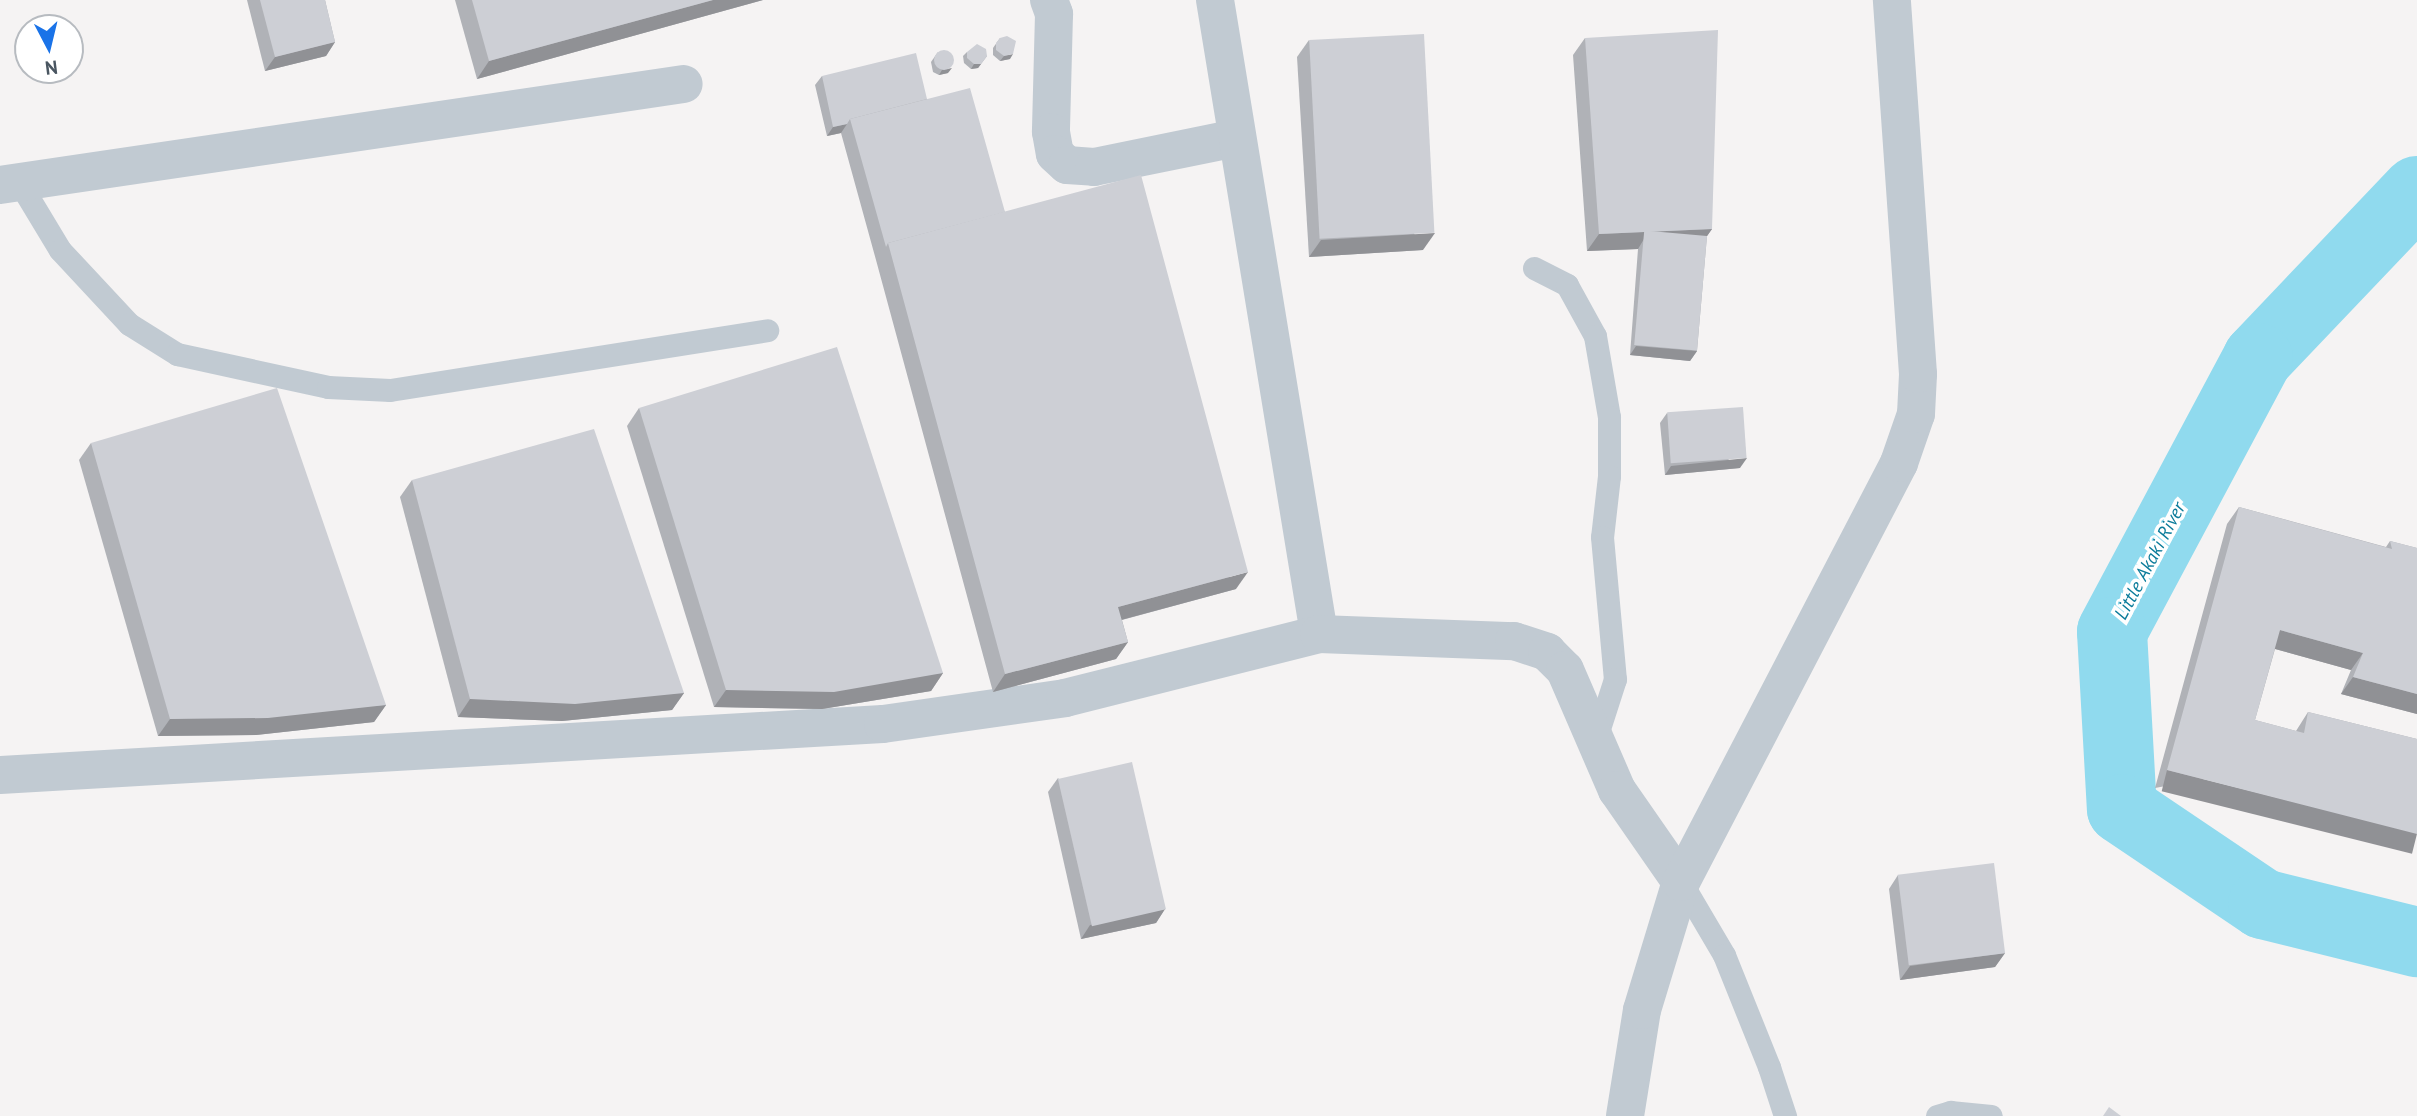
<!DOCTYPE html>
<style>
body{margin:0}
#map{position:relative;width:2417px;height:1116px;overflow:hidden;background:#f5f3f3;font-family:"PT Sans",sans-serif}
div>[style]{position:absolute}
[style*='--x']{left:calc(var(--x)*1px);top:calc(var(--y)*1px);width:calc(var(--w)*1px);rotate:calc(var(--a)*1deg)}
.river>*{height:70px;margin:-35px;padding:0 35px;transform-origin:35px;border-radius:35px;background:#90daee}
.service>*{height:23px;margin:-11.5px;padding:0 11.5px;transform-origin:11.5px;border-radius:11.5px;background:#c1cad2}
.minor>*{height:38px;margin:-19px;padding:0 19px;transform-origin:19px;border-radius:19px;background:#c1cad2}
.wall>*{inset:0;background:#b0b2b7}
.shaded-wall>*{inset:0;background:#909195;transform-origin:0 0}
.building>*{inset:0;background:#cdcfd5;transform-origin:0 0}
.round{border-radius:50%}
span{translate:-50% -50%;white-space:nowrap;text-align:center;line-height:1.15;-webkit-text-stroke:7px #fff;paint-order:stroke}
.water-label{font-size:19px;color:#0c7c9b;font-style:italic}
.north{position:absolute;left:14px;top:14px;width:70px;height:70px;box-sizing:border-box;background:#fff;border:2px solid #b7bbc0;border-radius:50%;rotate:173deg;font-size:19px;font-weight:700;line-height:28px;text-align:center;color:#4a5661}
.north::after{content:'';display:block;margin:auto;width:24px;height:32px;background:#1a73e8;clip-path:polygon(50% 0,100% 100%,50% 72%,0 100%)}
</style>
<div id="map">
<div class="river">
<i style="--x:2417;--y:191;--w:231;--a:133.6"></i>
<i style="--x:2258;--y:358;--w:310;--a:118.1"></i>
<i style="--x:2112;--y:632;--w:177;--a:86.8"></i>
<i style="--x:2122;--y:809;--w:170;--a:34"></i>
<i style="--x:2263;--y:904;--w:159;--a:13.9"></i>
</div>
<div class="service">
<i style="--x:19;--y:182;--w:79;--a:58.9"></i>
<i style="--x:60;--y:250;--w:101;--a:47"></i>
<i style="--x:129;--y:324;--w:57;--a:32"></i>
<i style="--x:177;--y:354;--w:155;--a:12.3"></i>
<i style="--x:328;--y:387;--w:62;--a:2.8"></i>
<i style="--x:390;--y:390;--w:382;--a:-9"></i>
<i style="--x:1534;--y:268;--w:37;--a:27"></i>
<i style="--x:1567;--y:285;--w:58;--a:61.2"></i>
<i style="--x:1595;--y:336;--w:82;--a:80.2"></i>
<i style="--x:1609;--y:417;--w:59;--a:90"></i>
<i style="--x:1609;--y:476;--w:61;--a:96.5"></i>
<i style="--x:1602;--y:537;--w:143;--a:84.8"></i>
<i style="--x:1615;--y:679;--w:65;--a:107.9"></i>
<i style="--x:1681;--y:882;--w:85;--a:59.5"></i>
<i style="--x:1724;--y:955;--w:121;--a:68.1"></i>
<i style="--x:1769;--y:1067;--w:52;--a:71.9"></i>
<i style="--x:1937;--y:1116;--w:14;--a:-17"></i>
<i style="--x:1950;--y:1112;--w:41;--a:5.6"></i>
</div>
<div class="minor">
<i style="--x:1049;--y:0;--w:15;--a:70"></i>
<i style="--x:1054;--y:14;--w:118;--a:91.5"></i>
<i style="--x:1051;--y:132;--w:22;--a:80"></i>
<i style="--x:1055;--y:154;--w:16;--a:43"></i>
<i style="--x:1067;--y:165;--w:27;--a:4"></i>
<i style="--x:1094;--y:167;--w:146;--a:-11.5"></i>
<i style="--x:1215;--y:0;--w:642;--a:80.68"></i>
<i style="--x:0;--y:185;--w:691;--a:-8.4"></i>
<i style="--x:0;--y:775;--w:884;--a:-3.31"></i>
<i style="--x:883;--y:724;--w:184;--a:-8.1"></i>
<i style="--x:1065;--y:698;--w:262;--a:-14.1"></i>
<i style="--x:1319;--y:634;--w:195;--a:2.1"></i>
<i style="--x:1514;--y:641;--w:35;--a:18"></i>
<i style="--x:1547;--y:652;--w:25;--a:45"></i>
<i style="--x:1565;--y:670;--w:131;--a:66.6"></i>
<i style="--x:1617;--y:790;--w:112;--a:55.2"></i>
<i style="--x:1625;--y:1116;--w:107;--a:-80.9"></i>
<i style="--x:1642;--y:1010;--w:134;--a:-73.1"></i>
<i style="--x:1681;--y:882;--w:472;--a:-62.5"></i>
<i style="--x:1899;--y:463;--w:52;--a:-70.9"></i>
<i style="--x:1916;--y:414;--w:40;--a:-87.1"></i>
<i style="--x:1918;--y:374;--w:375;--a:-94"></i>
</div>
<div class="wall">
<i style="clip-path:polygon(247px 0,325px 0,335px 42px,326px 56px,265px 71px)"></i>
<i style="clip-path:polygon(455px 0,763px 0,477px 79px)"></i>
<i style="clip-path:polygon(1000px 38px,1010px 59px,1000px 61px,993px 55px,993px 48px)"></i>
<i style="clip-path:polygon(1585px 38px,1712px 229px,1707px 236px,1697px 351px,1690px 361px,1630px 355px,1638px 249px,1587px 251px,1573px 55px)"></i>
<i style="clip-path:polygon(1309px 40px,1423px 250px,1309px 257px,1297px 57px)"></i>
<i style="clip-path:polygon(938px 52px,948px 73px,939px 75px,933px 72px,931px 62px)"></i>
<i style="clip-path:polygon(967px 52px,987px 56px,978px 68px,971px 69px,964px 63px,963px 56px)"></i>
<i style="clip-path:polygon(822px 76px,927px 99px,1005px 212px,1236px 589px,1122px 620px,1128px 642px,1116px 659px,993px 692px,876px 260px,841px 133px,827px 136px,815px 85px)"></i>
<i style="clip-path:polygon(639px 408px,943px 673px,931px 691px,822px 709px,714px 707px,627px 426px)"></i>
<i style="clip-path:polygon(1667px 413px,1740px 468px,1665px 475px,1660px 423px)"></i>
<i style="clip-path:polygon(91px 443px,386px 705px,374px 722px,256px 735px,158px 736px,79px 460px)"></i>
<i style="clip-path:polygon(412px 480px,684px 693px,672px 710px,562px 721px,458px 717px,400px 497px)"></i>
<i style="clip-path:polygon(2239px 507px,2386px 547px,2390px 541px,2417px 548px,2417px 714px,2341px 694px,2351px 670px,2275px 649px,2255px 720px,2296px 731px,2308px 712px,2417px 739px,2155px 788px,2227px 524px)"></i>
<i style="clip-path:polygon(1058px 778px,1165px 909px,1156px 923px,1081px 939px,1048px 792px)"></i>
<i style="clip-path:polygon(1898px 875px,2005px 953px,1995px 967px,1900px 980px,1889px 889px)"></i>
</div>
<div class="shaded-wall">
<i style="clip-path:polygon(713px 0,763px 0,477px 79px,489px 61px)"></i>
<i style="clip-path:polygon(335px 42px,326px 56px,265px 71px,275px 57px)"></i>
<i style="clip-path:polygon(1013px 54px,1010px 59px,1000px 61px,1004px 56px)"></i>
<i style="clip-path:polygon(974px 64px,981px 64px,978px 68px,971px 69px)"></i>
<i style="clip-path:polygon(952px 68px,948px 73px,939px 75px,942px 70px)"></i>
<i style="clip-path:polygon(847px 124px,841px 133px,827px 136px,833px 127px)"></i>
<i style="clip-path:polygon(1712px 229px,1700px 246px,1644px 239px,1638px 249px,1587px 251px,1599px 234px)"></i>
<i style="clip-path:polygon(1435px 233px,1423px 250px,1309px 257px,1321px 240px)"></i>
<i style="clip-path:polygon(1636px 346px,1697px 351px,1690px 361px,1630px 355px)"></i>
<i style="clip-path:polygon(1747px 458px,1740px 468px,1665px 475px,1671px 466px)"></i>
<i style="clip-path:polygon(1248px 572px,1236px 589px,1106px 624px,1118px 607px)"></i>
<i style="clip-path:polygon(2280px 630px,2363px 653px,2351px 670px,2268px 647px)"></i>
<i style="clip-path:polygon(1128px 642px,1116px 659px,993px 692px,1005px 674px)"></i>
<i style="clip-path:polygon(943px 673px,931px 691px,822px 709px,714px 707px,726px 690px)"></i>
<i style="clip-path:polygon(2353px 677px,2417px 694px,2417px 714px,2341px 694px)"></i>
<i style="clip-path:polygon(684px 693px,672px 710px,562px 721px,458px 717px,470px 699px)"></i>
<i style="clip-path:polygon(386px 705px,374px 722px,256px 735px,158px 736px,170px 719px)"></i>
<i style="left:2167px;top:770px;width:258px;height:22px;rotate:14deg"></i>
<i style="clip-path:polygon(1165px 909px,1156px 923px,1081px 939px,1090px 925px)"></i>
<i style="clip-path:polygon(2005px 953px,1995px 967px,1900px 980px,1910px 966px)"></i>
</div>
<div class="building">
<i style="clip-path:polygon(260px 0,325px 0,335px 42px,275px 57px)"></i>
<i style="clip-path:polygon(472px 0,713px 0,489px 61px)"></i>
<i style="clip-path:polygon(1718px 30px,1712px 229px,1599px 234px,1585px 38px)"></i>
<i style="left:1424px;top:34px;width:199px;height:115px;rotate:87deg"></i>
<i style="clip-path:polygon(1007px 36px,1016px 41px,1013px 54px,1004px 56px,996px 50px,996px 43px,1000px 38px)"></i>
<i style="clip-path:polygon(977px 44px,986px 49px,987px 56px,981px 64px,974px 64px,967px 58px,967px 52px)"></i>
<i class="round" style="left:934px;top:50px;width:20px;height:20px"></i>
<i style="clip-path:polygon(916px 53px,927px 99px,850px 119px,847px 124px,833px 127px,822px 76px)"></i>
<i style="clip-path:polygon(970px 88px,1005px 212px,888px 243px,886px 247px,850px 119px)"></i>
<i style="clip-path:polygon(1141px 175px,1248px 572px,1118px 607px,1128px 642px,1005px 674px,888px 243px)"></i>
<i style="left:1707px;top:236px;width:115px;height:63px;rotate:95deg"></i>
<i style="clip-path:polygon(837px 347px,943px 673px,834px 692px,726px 690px,639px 408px)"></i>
<i style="clip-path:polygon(277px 388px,386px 705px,268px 718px,170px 719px,91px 443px)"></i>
<i style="left:1743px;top:407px;width:51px;height:76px;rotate:86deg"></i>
<i style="clip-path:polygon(594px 429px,684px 693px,575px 704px,470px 699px,412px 480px)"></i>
<i style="clip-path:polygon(2239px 507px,2392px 549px,2390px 541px,2417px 548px,2417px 694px,2353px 677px,2363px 653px,2280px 630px,2255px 720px,2304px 733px,2308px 712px,2417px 739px,2417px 834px,2167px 770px)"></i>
<i style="left:1132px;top:762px;width:151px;height:76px;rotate:77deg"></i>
<i style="left:1994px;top:863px;width:91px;height:97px;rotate:83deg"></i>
<i style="clip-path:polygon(2109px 1107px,2121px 1116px,2103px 1116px)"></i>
</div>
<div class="water-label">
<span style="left:2150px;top:561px;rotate:-62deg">Little Akaki River</span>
</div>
<div class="north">N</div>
</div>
